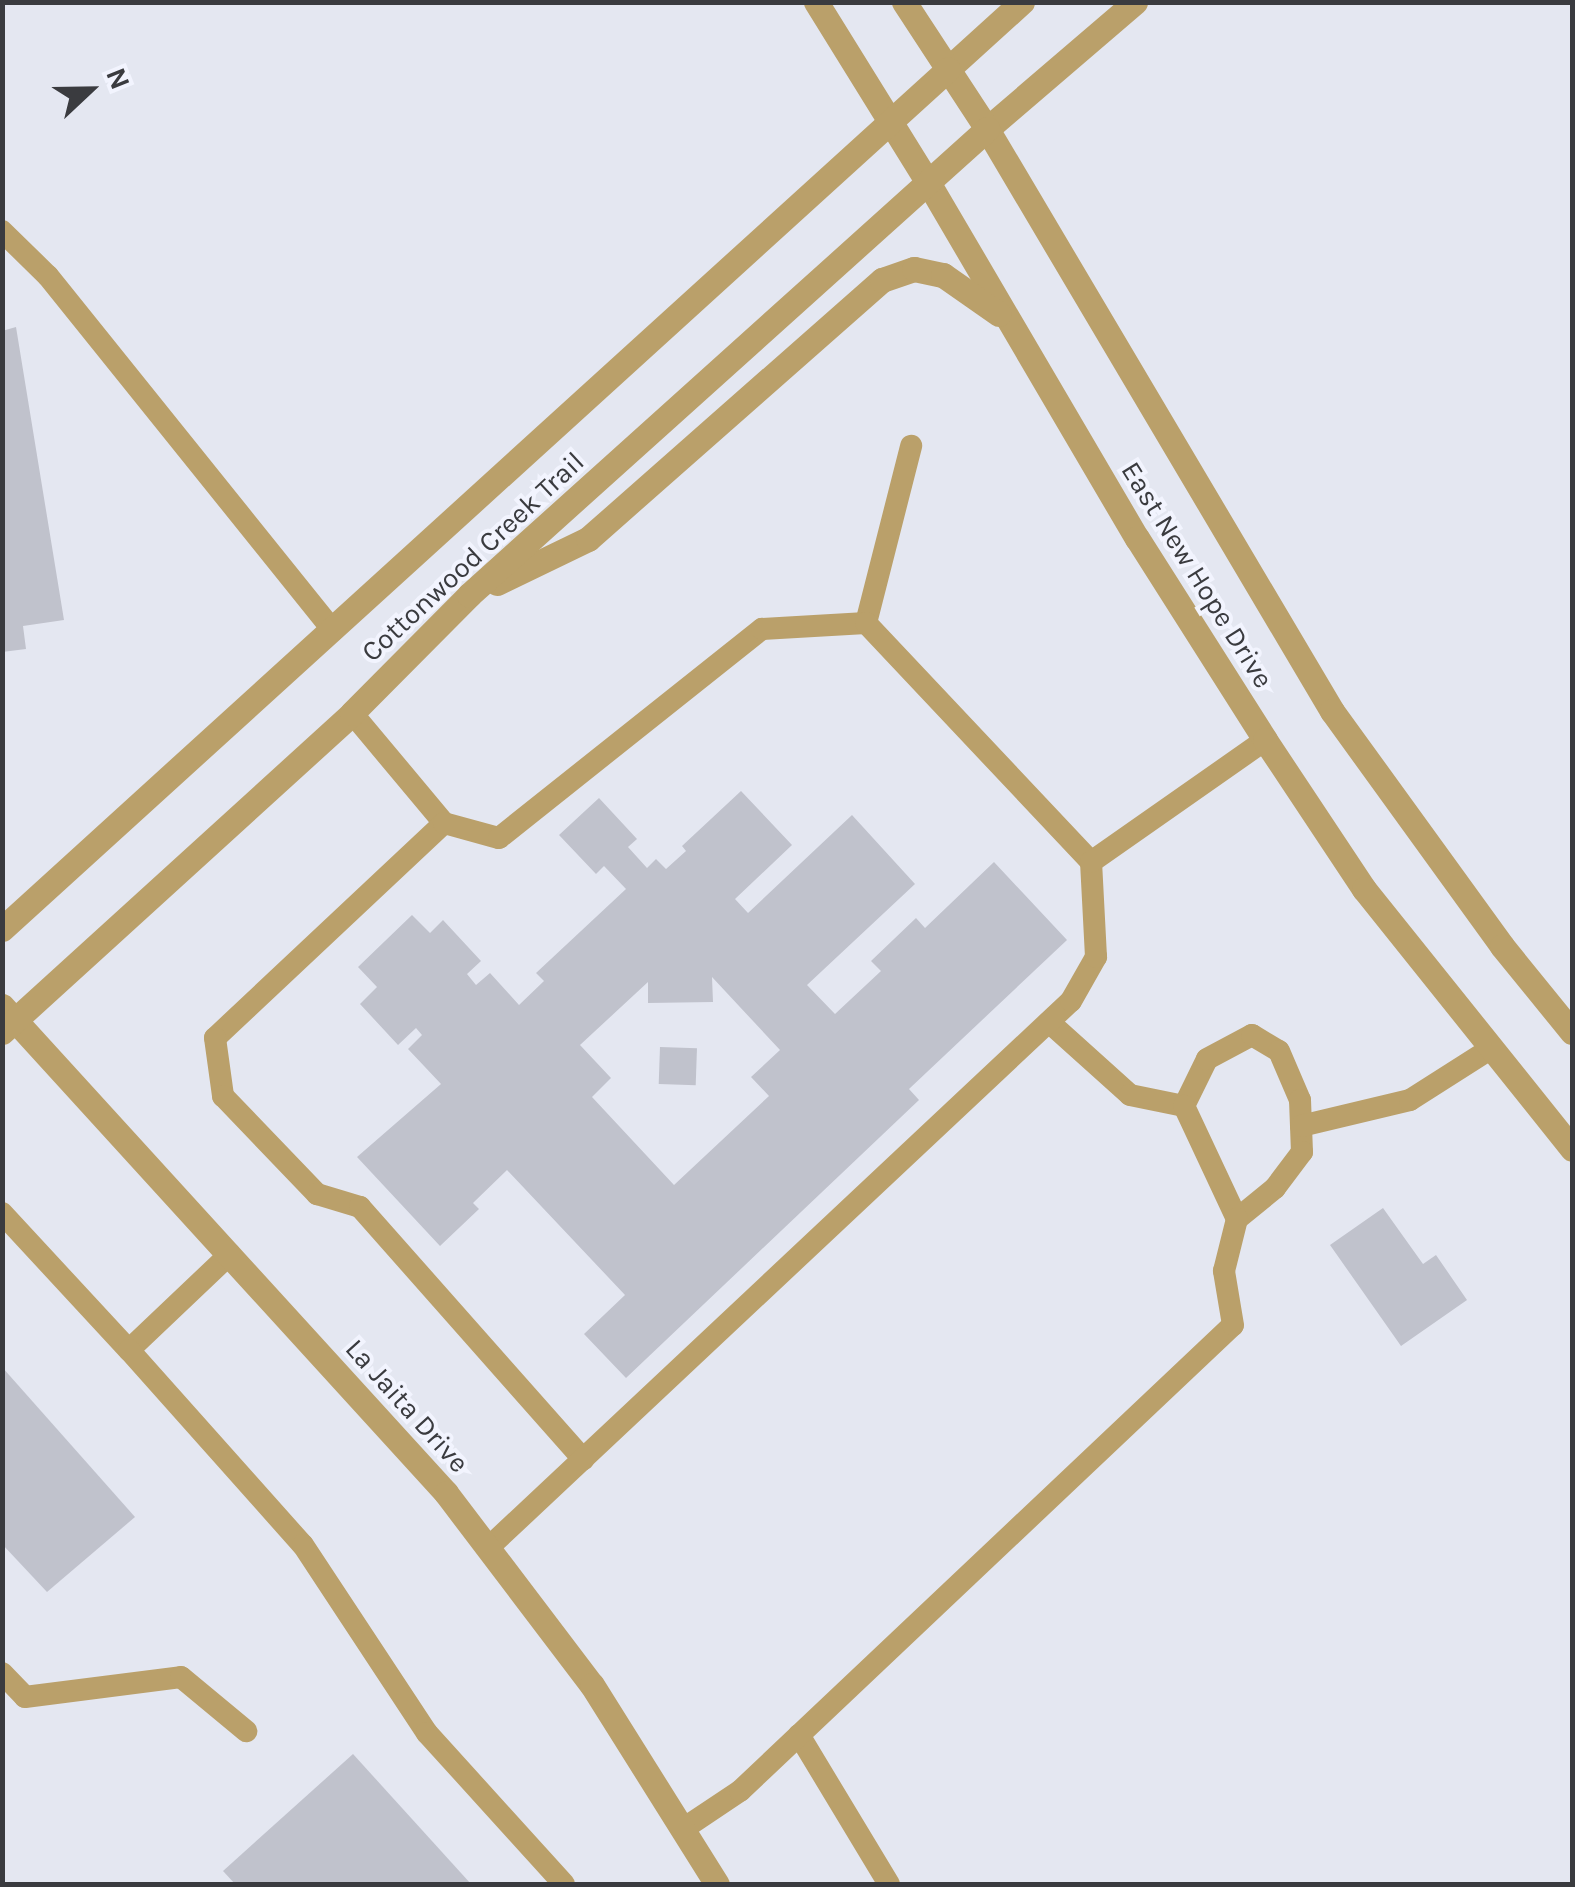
<!DOCTYPE html>
<style>
body{margin:0}
#map{position:relative;width:1575px;height:1887px;overflow:hidden;background:#e4e7f1;font-family:Karla,sans-serif}
div>[style]{position:absolute}
[style*='--x']{left:calc(var(--x)*1px);top:calc(var(--y)*1px);width:calc(var(--w)*1px);rotate:calc(var(--a)*1deg)}
.building>*{inset:0;background:#c0c2cc;transform-origin:0 0}
.service>*{height:22px;margin:-11px;padding:0 11px;transform-origin:11px;border-radius:11px;background:#baa06a}
.minor>*{height:25px;margin:-12.5px;padding:0 12.5px;transform-origin:12.5px;border-radius:12.5px;background:#baa06a}
.tertiary>*{height:25px;margin:-12.5px;padding:0 12.5px;transform-origin:12.5px;border-radius:12.5px;background:#baa06a}
span{translate:-50% -50%;white-space:nowrap;text-align:center;line-height:1.15;-webkit-text-stroke:8px #f2f4fe;paint-order:stroke}
.street-label{font-size:28px;color:#3a3b3f}
.frame{position:absolute;inset:0;border:5px solid #3a3b3f;pointer-events:none}
.north{position:absolute;left:40px;top:40px;width:100px;height:100px;-webkit-text-stroke:8px #f2f4fe;paint-order:stroke;rotate:68deg;font-size:28px;font-weight:700;line-height:40px;text-align:center;color:#3a3b3f}
.north::after{content:'';display:block;margin:auto;width:35px;height:45px;background:#3a3b3f;clip-path:polygon(50% 0,100% 100%,50% 72%,0 100%)}
</style>
<div id="map">
<div class="building">
<i style="clip-path:polygon(16px 327px,64px 620px,23px 626px,26px 649px,2px 652px,2px 331px)"></i>
<i style="clip-path:polygon(evenodd,741px 791px,792px 845px,735px 899px,748px 913px,852px 815px,915px 884px,807px 985px,835px 1014px,881px 971px,871px 961px,916px 918px,925px 928px,994px 862px,1067px 940px,909px 1089px,919px 1100px,626px 1378px,584px 1334px,625px 1295px,507px 1170px,473px 1203px,479px 1209px,440px 1246px,357px 1157px,441px 1084px,408px 1049px,422px 1035px,416px 1028px,398px 1045px,360px 1004px,377px 987px,358px 967px,412px 915px,430px 933px,443px 920px,481px 961px,467px 974px,476px 985px,490px 973px,519px 1005px,544px 981px,536px 973px,626px 889px,604px 866px,596px 874px,559px 835px,599px 798px,637px 839px,628px 847px,647px 868px,656px 859px,666px 869px,686px 851px,682px 846px,741px 791px,712px 977px,780px 1050px,751px 1077px,769px 1096px,674px 1185px,592px 1097px,611px 1078px,580px 1045px,648px 982px,648px 1003px,713px 1002px,712px 977px)"></i>
<i style="left:660px;top:1047px;width:37px;height:37px;rotate:2deg"></i>
<i style="clip-path:polygon(1383px 1208px,1423px 1264px,1436px 1255px,1467px 1300px,1401px 1346px,1330px 1245px)"></i>
<i style="clip-path:polygon(2px 1367px,135px 1517px,47px 1592px,2px 1544px)"></i>
<i style="clip-path:polygon(353px 1754px,471px 1884px,235px 1884px,223px 1871px)"></i>
</div>
<div class="service">
<i style="--x:2;--y:231;--w:64;--a:44.4"></i>
<i style="--x:48;--y:276;--w:455;--a:51.2"></i>
<i style="--x:866;--y:623;--w:183;--a:-75.7"></i>
<i style="--x:352;--y:713;--w:143;--a:50.1"></i>
<i style="--x:444;--y:823;--w:314;--a:136.8"></i>
<i style="--x:215;--y:1038;--w:59;--a:82.1"></i>
<i style="--x:223;--y:1096;--w:136;--a:46.2"></i>
<i style="--x:317;--y:1194;--w:45;--a:16.8"></i>
<i style="--x:360;--y:1207;--w:337;--a:48.5"></i>
<i style="--x:444;--y:823;--w:57;--a:15.3"></i>
<i style="--x:499;--y:838;--w:336;--a:-38.5"></i>
<i style="--x:762;--y:629;--w:104;--a:-3.3"></i>
<i style="--x:866;--y:623;--w:328;--a:46.7"></i>
<i style="--x:1049;--y:1022;--w:109;--a:42"></i>
<i style="--x:1130;--y:1095;--w:55;--a:11.5"></i>
<i style="--x:1184;--y:1106;--w:52;--a:-63.9"></i>
<i style="--x:1207;--y:1059;--w:51;--a:-28.1"></i>
<i style="--x:1252;--y:1035;--w:31;--a:31"></i>
<i style="--x:1279;--y:1051;--w:53;--a:66.8"></i>
<i style="--x:1300;--y:1100;--w:52;--a:87.8"></i>
<i style="--x:1302;--y:1152;--w:45;--a:126.9"></i>
<i style="--x:1275;--y:1188;--w:49;--a:140.8"></i>
<i style="--x:1237;--y:1219;--w:125;--a:-115.1"></i>
<i style="--x:1301;--y:1126;--w:112;--a:-13.4"></i>
<i style="--x:1410;--y:1100;--w:95;--a:-32.5"></i>
<i style="--x:2;--y:1213;--w:187;--a:47.2"></i>
<i style="--x:230;--y:1254;--w:139;--a:136.5"></i>
<i style="--x:129;--y:1350;--w:261;--a:48.3"></i>
<i style="--x:303;--y:1545;--w:225;--a:56.6"></i>
<i style="--x:427;--y:1733;--w:204;--a:47.8"></i>
<i style="--x:488;--y:1548;--w:799;--a:-43.18"></i>
<i style="--x:1071;--y:1001;--w:51;--a:-60.4"></i>
<i style="--x:1096;--y:957;--w:95;--a:-93"></i>
<i style="--x:1091;--y:862;--w:213;--a:-35"></i>
<i style="--x:2;--y:1673;--w:33;--a:46"></i>
<i style="--x:25;--y:1697;--w:157;--a:-7.3"></i>
<i style="--x:181;--y:1677;--w:85;--a:39.7"></i>
<i style="--x:799;--y:1735;--w:174;--a:58.9"></i>
<i style="--x:683;--y:1829;--w:69;--a:-33.7"></i>
<i style="--x:740;--y:1791;--w:678;--a:-43.39"></i>
<i style="--x:1233;--y:1325;--w:55;--a:-99.5"></i>
<i style="--x:1224;--y:1271;--w:54;--a:-76"></i>
</div>
<div class="minor">
<i style="--x:948;--y:69;--w:100;--a:-42.2"></i>
<i style="--x:987;--y:129;--w:195;--a:-40.6"></i>
<i style="--x:2;--y:1006;--w:659;--a:47.64"></i>
<i style="--x:446;--y:1493;--w:241;--a:52.8"></i>
<i style="--x:592;--y:1685;--w:235;--a:57.9"></i>
</div>
<div class="tertiary">
<i style="--x:816;--y:2;--w:214;--a:58.2"></i>
<i style="--x:929;--y:184;--w:411;--a:59.6"></i>
<i style="--x:1137;--y:538;--w:239;--a:57.6"></i>
<i style="--x:1265;--y:740;--w:179;--a:56.4"></i>
<i style="--x:1364;--y:889;--w:333;--a:51.3"></i>
<i style="--x:904;--y:2;--w:152;--a:56.8"></i>
<i style="--x:987;--y:129;--w:677;--a:59.34"></i>
<i style="--x:1332;--y:711;--w:290;--a:54.1"></i>
<i style="--x:1502;--y:946;--w:111;--a:50.9"></i>
<i style="--x:497;--y:583;--w:101;--a:-25.8"></i>
<i style="--x:588;--y:539;--w:392;--a:-41.4"></i>
<i style="--x:882;--y:280;--w:34;--a:-19"></i>
<i style="--x:914;--y:269;--w:30;--a:12"></i>
<i style="--x:943;--y:275;--w:68;--a:34.9"></i>
<i style="--x:2;--y:929;--w:1278;--a:-42.27"></i>
<i style="--x:2;--y:1032;--w:474;--a:-42.3"></i>
<i style="--x:352;--y:713;--w:166;--a:-45.2"></i>
<i style="--x:469;--y:595;--w:697;--a:-41.97"></i>
</div>
<div class="street-label">
<span style="left:473px;top:557px;rotate:-43deg">Cottonwood Creek Trail</span>
<span style="left:1197px;top:575px;rotate:58deg">East New Hope Drive</span>
<span style="left:407px;top:1406px;rotate:48deg">La Jaita Drive</span>
</div>
<div class="frame"></div>
<div class="north">N</div>
</div>
